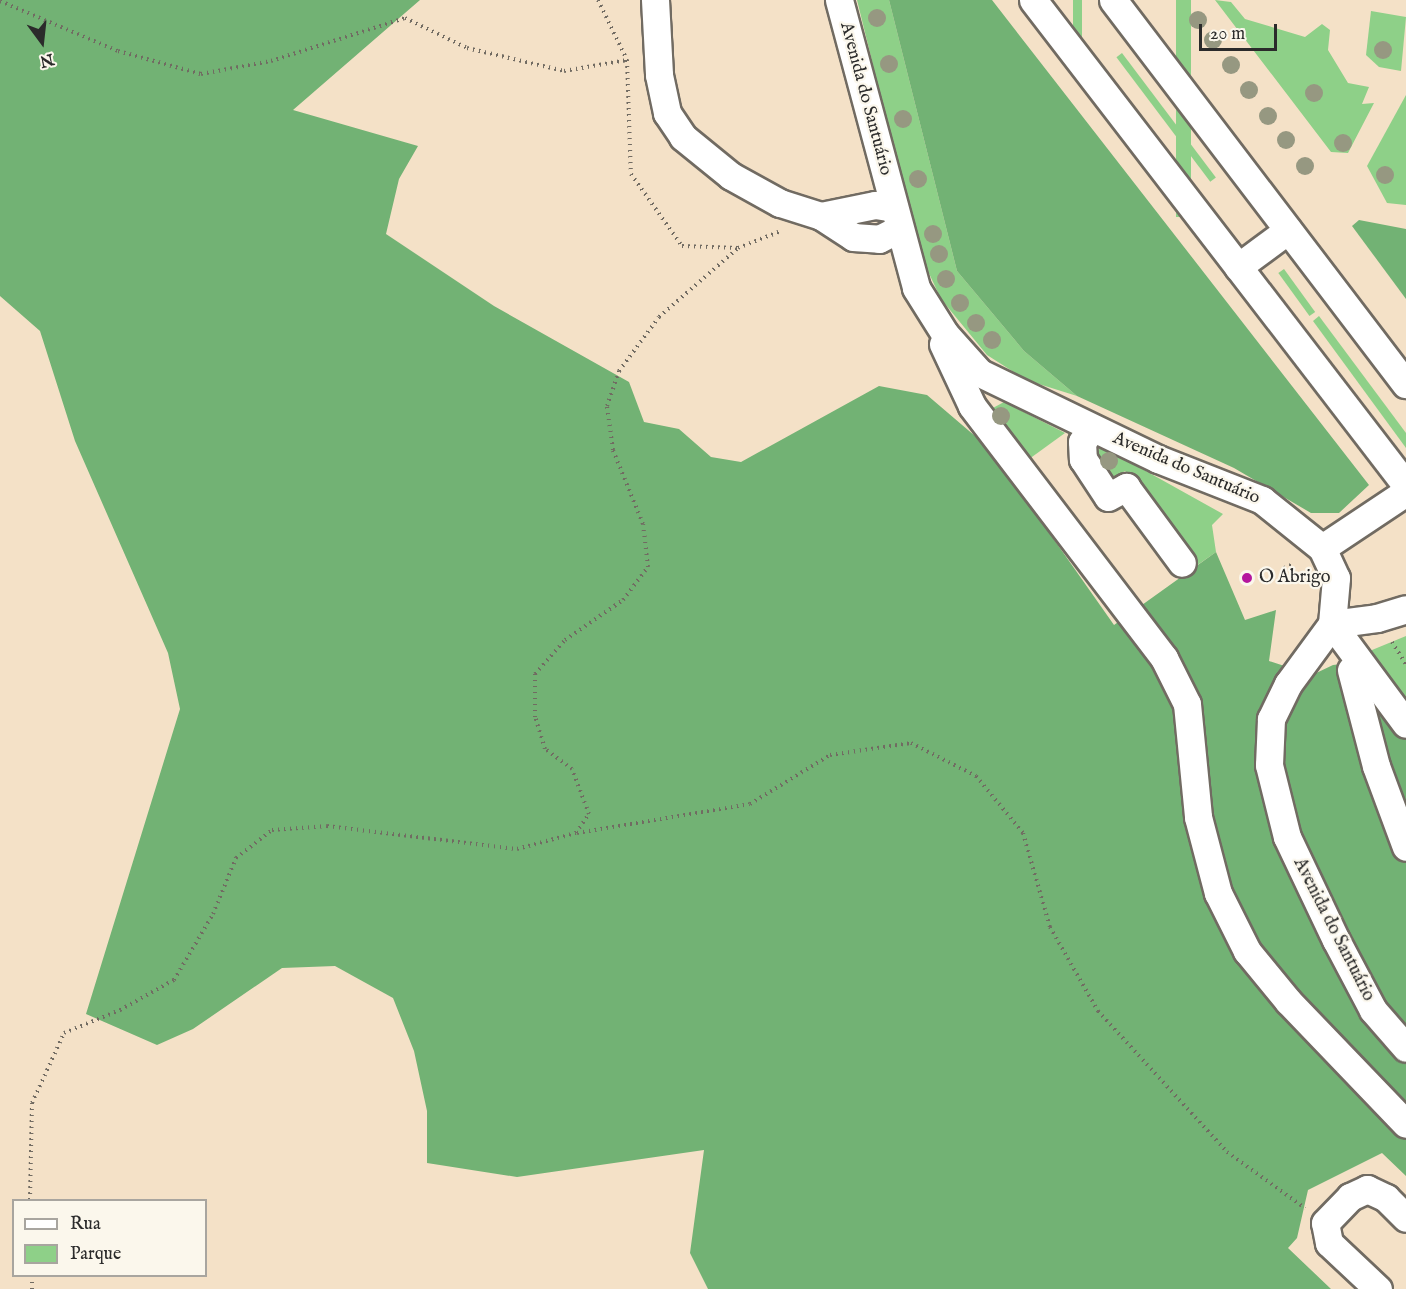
<!DOCTYPE html>
<meta charset="utf-8">
<style>
body{margin:0}
#map{position:relative;width:1406px;height:1289px;overflow:hidden;background:#f4e1c7;font-family:"IM FELL English",serif}
div>[style]{position:absolute}
[style*='--x']{left:calc(var(--x)*1px);top:calc(var(--y)*1px);width:calc(var(--w)*1px);rotate:calc(var(--a)*1deg)}
.green>*{inset:0;background:#8ed088;transform-origin:0 0}
.forest>*{inset:0;background:#72b274}
.path>*{height:4px;margin-top:-2px;transform-origin:0;background:repeating-linear-gradient(90deg,#716b62 0 1.5px,transparent 0 6px)}
.roads{filter:drop-shadow(2px 0 #716b62) drop-shadow(-2px 0 #716b62) drop-shadow(0 2px #716b62) drop-shadow(0 -2px #716b62)}
.minor>*{height:27px;margin:-13.5px;padding:0 13.5px;transform-origin:13.5px;border-radius:13.5px;background:#fff}
.trees>*{width:18px;height:18px;margin:-9px;border-radius:50%;background:#969881}
.dots>*{width:16px;height:16px;translate:-50% -50%;box-sizing:border-box;border:3px solid #fbf7ec;border-radius:50%}
span{translate:-50% -50%;white-space:nowrap;text-align:center;line-height:1.15;-webkit-text-stroke:4.5px #fbf7ec;paint-order:stroke}
.street-label{font-size:18px;color:#2b2b2b}
.poi-label{font-size:18px;color:#2b2b2b}
.left{translate:0 -50%;text-align:left}
.legend{position:absolute;left:12px;top:1199px;width:195px;height:78px;box-sizing:border-box;background:#fbf7ec;border:2px solid #a8a59f;margin:0;padding:8px 10px;list-style:none;font-size:18px;color:#2b2b2b}
.legend li{display:flex;align-items:center;gap:12px;height:30px}
.legend b{width:30px;border:2px solid #a8a59f}
.north{position:absolute;left:12px;top:12px;width:60px;height:60px;-webkit-text-stroke:4px #fbf7ec;paint-order:stroke;rotate:165deg;font-size:16px;font-weight:700;line-height:24px;text-align:center;color:#2b2b2b}
.north::after{content:'';display:block;margin:auto;width:21px;height:27px;background:#2b2b2b;clip-path:polygon(50% 0,100% 100%,50% 72%,0 100%)}
.scale{position:absolute;left:1199px;top:24px;width:78px;height:27px;box-sizing:border-box;border:3px solid #2b2b2b;border-top:0;padding-left:8px;font-size:18px;line-height:21px;white-space:nowrap;color:#2b2b2b;-webkit-text-stroke:4px #fbf7ec;paint-order:stroke}
</style>
<div id="map">
<div class="green">
<i style="clip-path:polygon(857px 0,889px 0,957px 271px,1024px 351px,1077px 396px,1026px 380px,987px 355px,941px 299px,919px 252px)"></i>
<i style="left:1073px;top:0;width:9px;height:65px"></i>
<i style="left:1176px;top:0;width:15px;height:217px"></i>
<i style="clip-path:polygon(1215px 0,1231px 2px,1245px 19px,1305px 37px,1322px 24px,1330px 30px,1328px 50px,1348px 83px,1369px 87px,1362px 104px,1374px 103px,1348px 153px,1331px 152px)"></i>
<i style="clip-path:polygon(1371px 11px,1406px 17px,1401px 71px,1379px 67px,1366px 55px)"></i>
<i style="left:1122px;top:53px;width:156px;height:7px;rotate:53deg"></i>
<i style="clip-path:polygon(1406px 95px,1406px 205px,1387px 203px,1367px 166px)"></i>
<i style="left:1284px;top:269px;width:53px;height:7px;rotate:54deg"></i>
<i style="clip-path:polygon(1319px 316px,1406px 433px,1406px 448px,1313px 321px)"></i>
<i style="clip-path:polygon(1004px 402px,1065px 433px,1025px 462px,991px 409px)"></i>
<i style="clip-path:polygon(1101px 446px,1223px 514px,1212px 525px,1216px 552px,1196px 566px,1125px 471px,1110px 480px,1095px 456px)"></i>
<i style="clip-path:polygon(1406px 636px,1406px 713px,1368px 663px,1372px 650px)"></i>
</div>
<div class="forest">
<i style="clip-path:polygon(0 0,420px 0,293px 110px,418px 146px,399px 179px,386px 234px,494px 306px,629px 382px,644px 422px,679px 429px,711px 457px,741px 462px,879px 386px,927px 395px,975px 436px,1010px 477px,1114px 625px,1216px 552px,1245px 620px,1276px 610px,1269px 661px,1312px 675px,1333px 665px,1350px 663px,1406px 739px,1406px 1176px,1382px 1153px,1308px 1190px,1297px 1238px,1288px 1248px,1331px 1289px,708px 1289px,690px 1253px,704px 1150px,517px 1177px,427px 1163px,427px 1111px,414px 1051px,393px 998px,335px 966px,282px 968px,193px 1029px,157px 1045px,86px 1014px,180px 709px,168px 653px,75px 441px,40px 331px,0 296px)"></i>
<i style="clip-path:polygon(889px 0,992px 0,1369px 485px,1339px 513px,1311px 513px,1234px 468px,1077px 396px,1024px 351px,957px 271px)"></i>
<i style="clip-path:polygon(1359px 220px,1406px 229px,1406px 299px,1352px 226px)"></i>
</div>
<div class="path">
<i style="--x:598;--y:0;--w:67;--a:64.2"></i>
<i style="--x:627;--y:60;--w:114;--a:88"></i>
<i style="--x:631;--y:174;--w:88;--a:54.7"></i>
<i style="--x:682;--y:246;--w:56;--a:2"></i>
<i style="--x:738;--y:248;--w:46;--a:-21.6"></i>
<i style="--x:0;--y:1;--w:128;--a:23"></i>
<i style="--x:118;--y:51;--w:86;--a:15.5"></i>
<i style="--x:201;--y:74;--w:71;--a:-10.5"></i>
<i style="--x:271;--y:61;--w:141;--a:-17.8"></i>
<i style="--x:405;--y:18;--w:69;--a:25.8"></i>
<i style="--x:467;--y:48;--w:100;--a:13.3"></i>
<i style="--x:564;--y:71;--w:64;--a:-9.9"></i>
<i style="--x:1284;--y:568;--w:8;--a:-23"></i>
<i style="--x:1392;--y:642;--w:26;--a:58"></i>
<i style="--x:577;--y:833;--w:175;--a:-9.5"></i>
<i style="--x:750;--y:804;--w:94;--a:-31.5"></i>
<i style="--x:830;--y:755;--w:82;--a:-8.4"></i>
<i style="--x:911;--y:743;--w:73;--a:26.9"></i>
<i style="--x:976;--y:776;--w:74;--a:50.5"></i>
<i style="--x:1023;--y:833;--w:98;--a:74"></i>
<i style="--x:1050;--y:927;--w:97;--a:60.3"></i>
<i style="--x:1098;--y:1011;--w:191;--a:47.5"></i>
<i style="--x:1227;--y:1152;--w:96;--a:35.7"></i>
<i style="--x:30;--y:1200;--w:97;--a:-88.8"></i>
<i style="--x:32;--y:1103;--w:77;--a:-65.4"></i>
<i style="--x:64;--y:1033;--w:61;--a:-22.3"></i>
<i style="--x:120;--y:1010;--w:62;--a:-29.1"></i>
<i style="--x:174;--y:980;--w:77;--a:-59.4"></i>
<i style="--x:213;--y:914;--w:61;--a:-67.7"></i>
<i style="--x:236;--y:858;--w:46;--a:-37.9"></i>
<i style="--x:272;--y:830;--w:55;--a:-4.2"></i>
<i style="--x:327;--y:826;--w:191;--a:6.9"></i>
<i style="--x:517;--y:849;--w:61;--a:-15.2"></i>
<i style="--x:576;--y:833;--w:23;--a:-56"></i>
<i style="--x:589;--y:814;--w:48;--a:-110.7"></i>
<i style="--x:572;--y:769;--w:34;--a:-143"></i>
<i style="--x:545;--y:749;--w:34;--a:-107"></i>
<i style="--x:535;--y:717;--w:43;--a:-90"></i>
<i style="--x:535;--y:674;--w:45;--a:-48.6"></i>
<i style="--x:565;--y:640;--w:70;--a:-34.6"></i>
<i style="--x:623;--y:600;--w:41;--a:-52.9"></i>
<i style="--x:648;--y:567;--w:43;--a:-96.6"></i>
<i style="--x:643;--y:524;--w:80;--a:-112.1"></i>
<i style="--x:613;--y:450;--w:44;--a:-97.8"></i>
<i style="--x:607;--y:406;--w:37;--a:-71"></i>
<i style="--x:619;--y:371;--w:67;--a:-53.5"></i>
<i style="--x:659;--y:317;--w:105;--a:-41.1"></i>
<i style="--x:32;--y:1276;--w:13;--a:90"></i>
</div>
<div class="roads">
<div class="minor">
<i style="--x:655;--y:0;--w:75;--a:86.9"></i>
<i style="--x:659;--y:75;--w:39;--a:78"></i>
<i style="--x:667;--y:113;--w:29;--a:56"></i>
<i style="--x:683;--y:137;--w:62;--a:39.1"></i>
<i style="--x:731;--y:176;--w:56;--a:28.9"></i>
<i style="--x:780;--y:203;--w:43;--a:17.6"></i>
<i style="--x:821;--y:216;--w:38;--a:33"></i>
<i style="--x:853;--y:237;--w:26;--a:4"></i>
<i style="--x:879;--y:239;--w:22;--a:-27"></i>
<i style="--x:839;--y:0;--w:298;--a:75"></i>
<i style="--x:916;--y:288;--w:54;--a:57.8"></i>
<i style="--x:945;--y:334;--w:52;--a:48.1"></i>
<i style="--x:980;--y:373;--w:198;--a:25.8"></i>
<i style="--x:1158;--y:459;--w:112;--a:21.5"></i>
<i style="--x:1262;--y:500;--w:77;--a:38.7"></i>
<i style="--x:1322;--y:548;--w:33;--a:65"></i>
<i style="--x:1336;--y:578;--w:46;--a:95"></i>
<i style="--x:1332;--y:624;--w:74;--a:126.3"></i>
<i style="--x:1288;--y:684;--w:39;--a:116"></i>
<i style="--x:1271;--y:719;--w:46;--a:92.5"></i>
<i style="--x:1269;--y:765;--w:74;--a:76"></i>
<i style="--x:1287;--y:837;--w:114;--a:64.6"></i>
<i style="--x:1336;--y:940;--w:79;--a:62.1"></i>
<i style="--x:1373;--y:1010;--w:50;--a:49"></i>
<i style="--x:1033;--y:0;--w:612;--a:52.44"></i>
<i style="--x:1113;--y:0;--w:483;--a:52.7"></i>
<i style="--x:821;--y:216;--w:55;--a:-11.5"></i>
<i style="--x:875;--y:205;--w:19;--a:9"></i>
<i style="--x:1238;--y:267;--w:62;--a:-36.5"></i>
<i style="--x:943;--y:344;--w:68;--a:64.9"></i>
<i style="--x:972;--y:406;--w:317;--a:52.7"></i>
<i style="--x:1164;--y:658;--w:51;--a:63.4"></i>
<i style="--x:1187;--y:704;--w:114;--a:84.4"></i>
<i style="--x:1198;--y:817;--w:79;--a:75.3"></i>
<i style="--x:1218;--y:893;--w:65;--a:63.4"></i>
<i style="--x:1247;--y:951;--w:65;--a:50.6"></i>
<i style="--x:1288;--y:1001;--w:170;--a:46.2"></i>
<i style="--x:1092;--y:429;--w:16;--a:128"></i>
<i style="--x:1082;--y:442;--w:17;--a:87"></i>
<i style="--x:1083;--y:459;--w:45;--a:56.7"></i>
<i style="--x:1108;--y:497;--w:21;--a:-29"></i>
<i style="--x:1126;--y:487;--w:94;--a:53.6"></i>
<i style="--x:1322;--y:548;--w:101;--a:-33.7"></i>
<i style="--x:1332;--y:624;--w:124;--a:53.5"></i>
<i style="--x:1332;--y:624;--w:45;--a:-7.6"></i>
<i style="--x:1377;--y:618;--w:30;--a:-17"></i>
<i style="--x:1351;--y:670;--w:99;--a:75.4"></i>
<i style="--x:1376;--y:766;--w:86;--a:69.7"></i>
<i style="--x:1378;--y:1289;--w:67;--a:-136.8"></i>
<i style="--x:1329;--y:1243;--w:20;--a:-101"></i>
<i style="--x:1325;--y:1223;--w:36;--a:-46"></i>
<i style="--x:1350;--y:1197;--w:19;--a:-25"></i>
<i style="--x:1367;--y:1189;--w:21;--a:25"></i>
<i style="--x:1386;--y:1198;--w:28;--a:45"></i>
</div>
</div>
<div class="trees">
<i style="left:877px;top:18px"></i>
<i style="left:1198px;top:20px"></i>
<i style="left:1213px;top:40px"></i>
<i style="left:1383px;top:50px"></i>
<i style="left:889px;top:64px"></i>
<i style="left:1231px;top:65px"></i>
<i style="left:1249px;top:90px"></i>
<i style="left:1314px;top:93px"></i>
<i style="left:1268px;top:116px"></i>
<i style="left:903px;top:119px"></i>
<i style="left:1286px;top:140px"></i>
<i style="left:1343px;top:143px"></i>
<i style="left:1305px;top:166px"></i>
<i style="left:1385px;top:175px"></i>
<i style="left:918px;top:179px"></i>
<i style="left:933px;top:234px"></i>
<i style="left:939px;top:254px"></i>
<i style="left:946px;top:279px"></i>
<i style="left:960px;top:303px"></i>
<i style="left:976px;top:323px"></i>
<i style="left:992px;top:340px"></i>
<i style="left:1001px;top:416px"></i>
<i style="left:1109px;top:461px"></i>
</div>
<div class="dots">
<i style="left:1247px;top:578px;background:#b5179e"></i>
</div>
<div class="street-label">
<span style="left:865px;top:99px;rotate:75deg">Avenida do Santuário</span>
<span style="left:1186px;top:469px;rotate:23deg">Avenida do Santuário</span>
<span style="left:1333px;top:930px;rotate:63deg">Avenida do Santuário</span>
</div>
<div class="poi-label">
<span class="left" style="left:1259px;top:578px">O Abrigo</span>
</div>
<ul class="legend">
<li><b style="height:8px;background:#fff"></b>Rua</li>
<li><b style="height:16px;background:#8ed088"></b>Parque</li>
</ul>
<div class="north">N</div>
<div class="scale">20 m</div>
</div>
